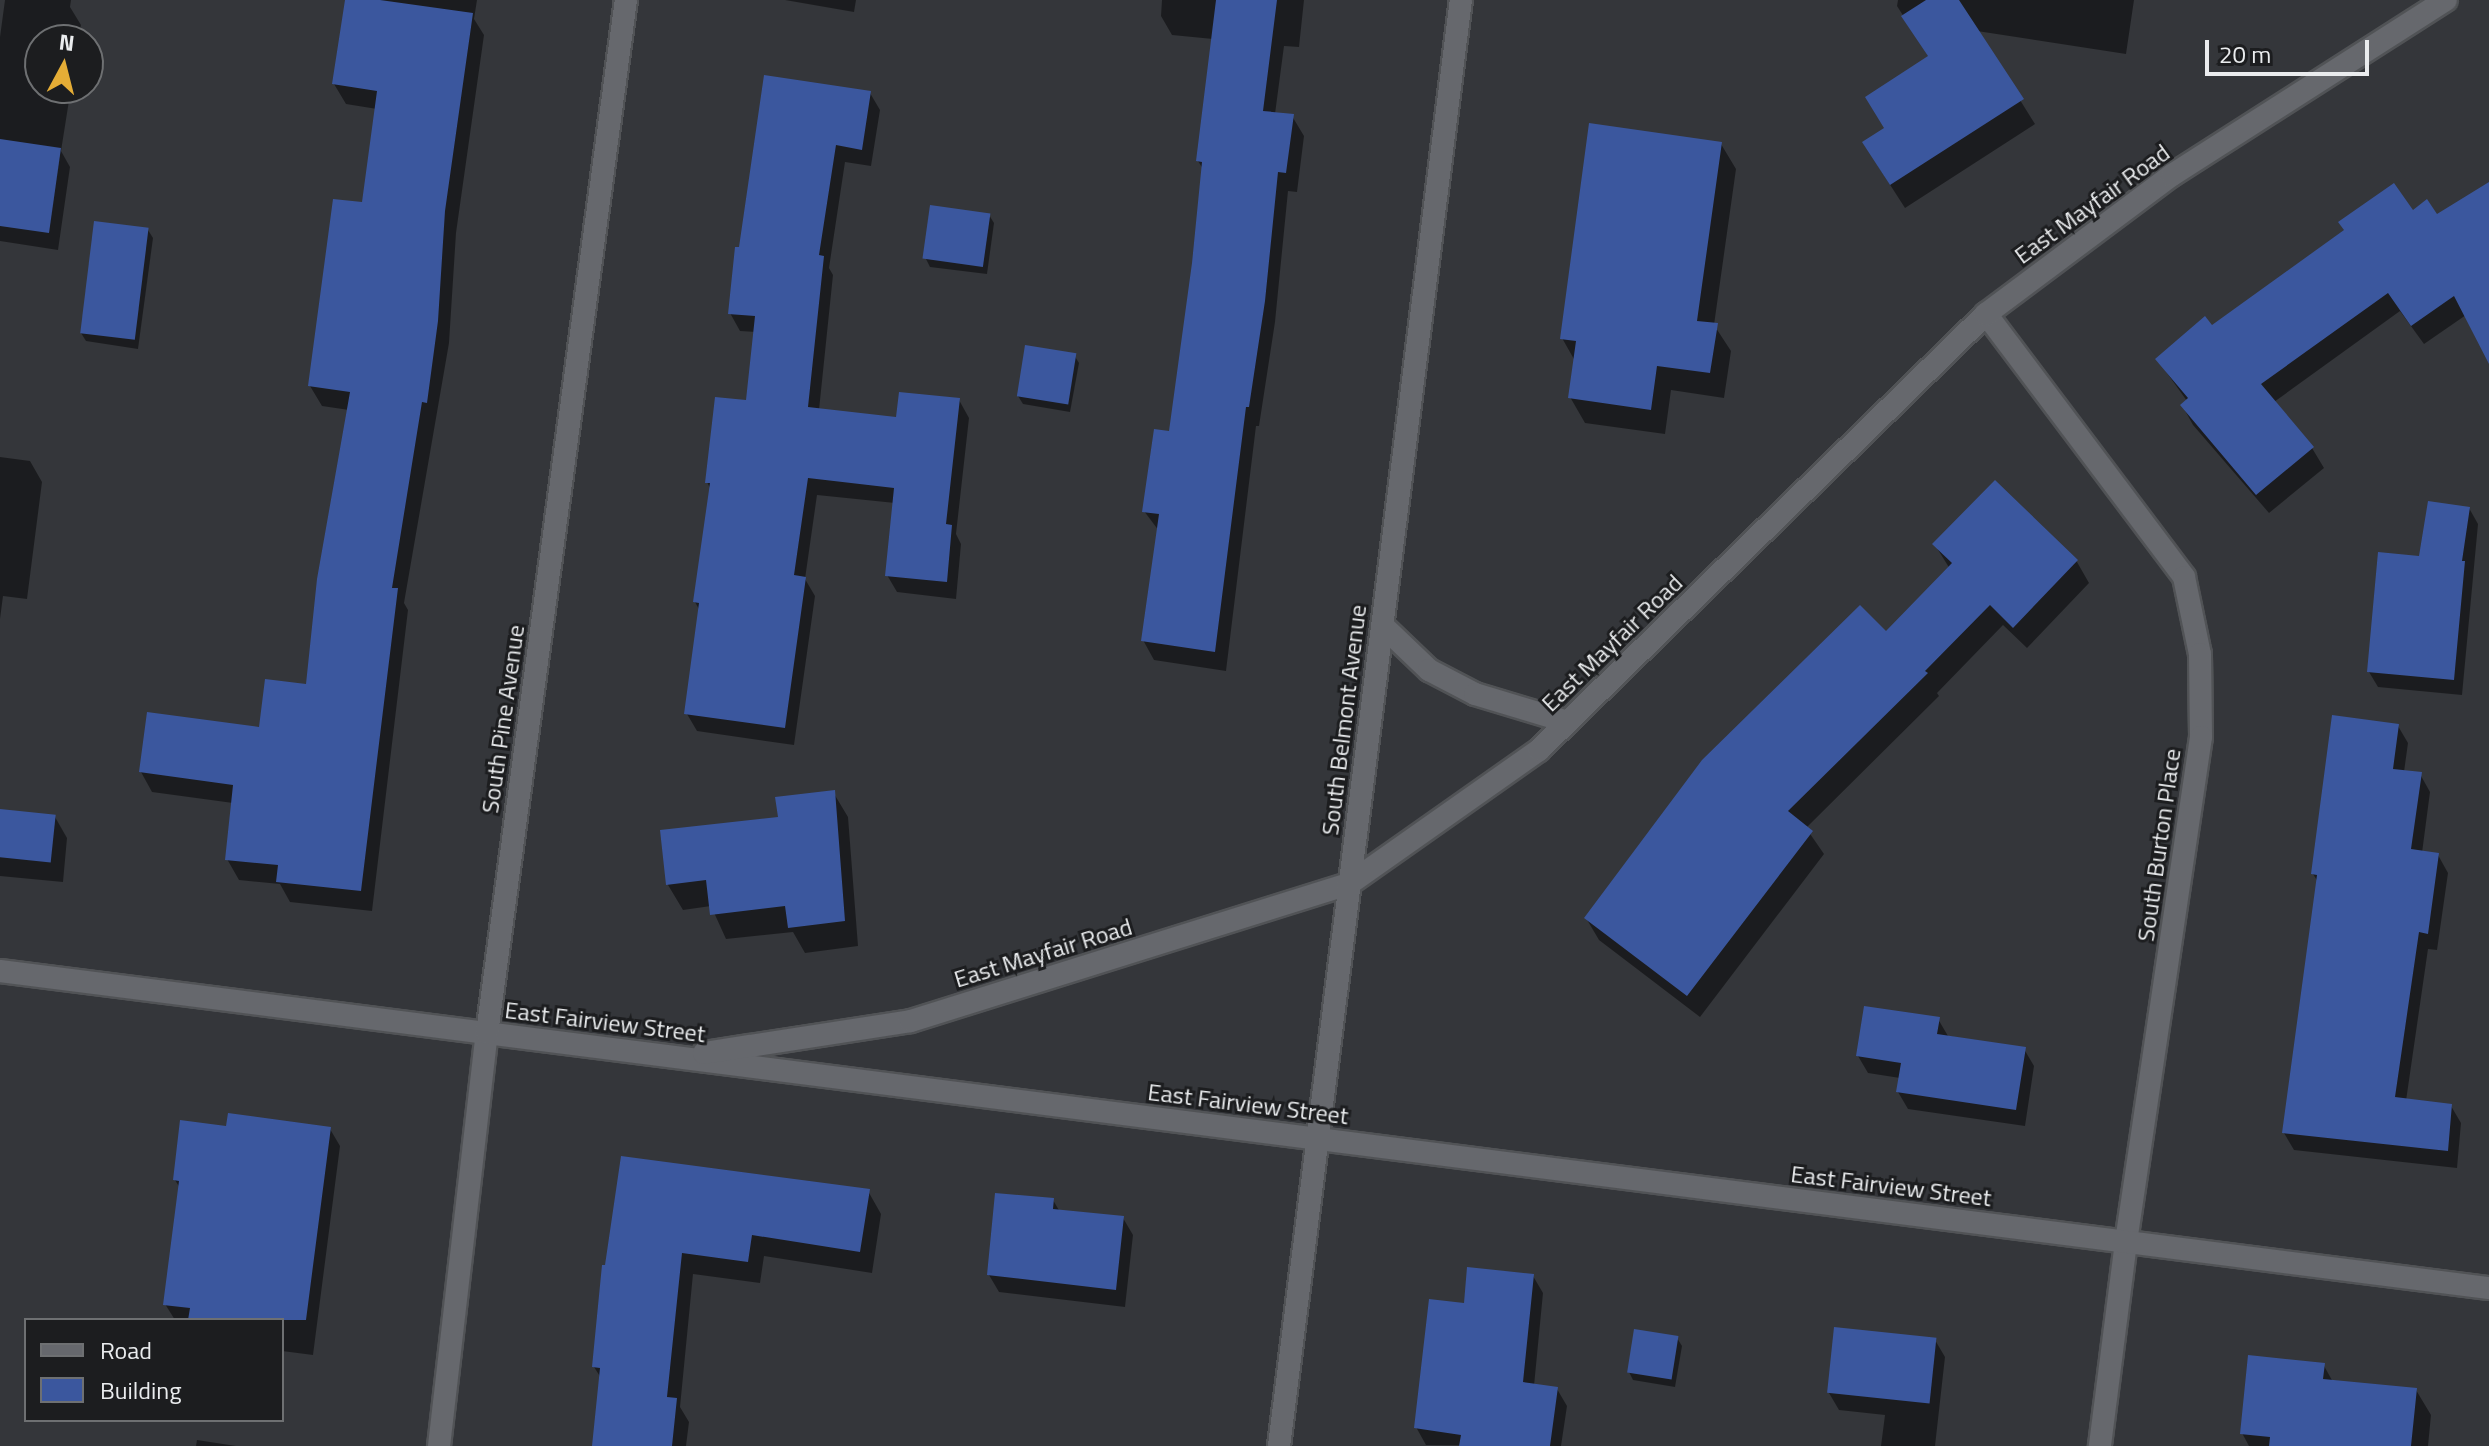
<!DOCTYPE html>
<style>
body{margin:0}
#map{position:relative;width:2489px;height:1446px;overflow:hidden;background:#34363a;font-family:"Titillium Web",sans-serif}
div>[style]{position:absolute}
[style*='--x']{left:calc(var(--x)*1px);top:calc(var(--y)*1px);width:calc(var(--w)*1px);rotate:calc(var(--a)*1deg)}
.shadow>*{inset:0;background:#0007}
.building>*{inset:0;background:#3b579e;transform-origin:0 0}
.roads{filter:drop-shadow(2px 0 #515356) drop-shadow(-2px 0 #515356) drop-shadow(0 2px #515356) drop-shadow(0 -2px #515356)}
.minor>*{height:22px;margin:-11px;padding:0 11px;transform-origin:11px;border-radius:11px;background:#66686d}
span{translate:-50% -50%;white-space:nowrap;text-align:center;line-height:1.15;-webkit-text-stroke:6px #1c1d1f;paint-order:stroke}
.street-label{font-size:24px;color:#eaecee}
.legend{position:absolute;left:24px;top:1318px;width:260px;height:104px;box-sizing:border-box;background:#1c1d1f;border:2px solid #6e7072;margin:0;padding:10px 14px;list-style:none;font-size:24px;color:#eaecee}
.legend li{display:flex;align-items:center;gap:16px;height:40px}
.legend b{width:40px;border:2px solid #6e7072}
.north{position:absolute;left:24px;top:24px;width:80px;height:80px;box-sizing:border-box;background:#1c1d1f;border:2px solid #6e7072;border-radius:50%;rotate:7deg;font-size:22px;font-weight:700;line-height:32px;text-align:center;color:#eaecee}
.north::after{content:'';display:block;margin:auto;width:28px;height:36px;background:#e5ad36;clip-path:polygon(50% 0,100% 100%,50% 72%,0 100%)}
.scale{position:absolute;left:2205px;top:40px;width:164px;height:36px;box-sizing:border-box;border:4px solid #eaecee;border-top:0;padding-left:10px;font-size:24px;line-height:28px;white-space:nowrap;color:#eaecee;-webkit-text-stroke:6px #1c1d1f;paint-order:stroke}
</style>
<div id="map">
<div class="shadow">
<i style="clip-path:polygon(5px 0,71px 0,70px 7px,81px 25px,78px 40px,40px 40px,40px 88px,71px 88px,61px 151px,70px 167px,58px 250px,0 241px,0 37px)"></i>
<i style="clip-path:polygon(347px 0,477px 0,474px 19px,484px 35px,456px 233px,449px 343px,404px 603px,408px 610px,372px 911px,290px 902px,280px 884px,239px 880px,227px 859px,233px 803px,152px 792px,141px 772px,261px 729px,308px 686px,349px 410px,322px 406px,310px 386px,363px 205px,377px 109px,346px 104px,334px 84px)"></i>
<i style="clip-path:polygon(785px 0,856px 0,854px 12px)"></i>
<i style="clip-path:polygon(1162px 0,1304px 0,1299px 47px,1284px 46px,1275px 114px,1292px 116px,1304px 136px,1297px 192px,1288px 191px,1275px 322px,1259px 426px,1256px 426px,1226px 671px,1154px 660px,1143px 640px,1159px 531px,1144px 511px,1170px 433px,1190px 304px,1203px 169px,1198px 161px,1213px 39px,1172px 35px,1161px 16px)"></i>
<i style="clip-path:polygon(1898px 0,2134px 0,2126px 54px,1977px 31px,2035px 124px,1905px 208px,1878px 166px,1886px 129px,1930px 58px,1897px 6px)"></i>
<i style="clip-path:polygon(870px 93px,880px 110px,871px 166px,845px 162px,829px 268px,833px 275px,819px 410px,898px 419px,959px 400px,969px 418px,956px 534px,961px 544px,956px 599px,897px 592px,887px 575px,895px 503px,817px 495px,805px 579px,815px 596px,794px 745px,697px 731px,687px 714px,700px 611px,695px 602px,711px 490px,707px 482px,748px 402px,756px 332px,740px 331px,730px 313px,740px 249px)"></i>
<i style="clip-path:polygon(1721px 144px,1736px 169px,1714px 325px,1731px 351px,1724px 398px,1671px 390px,1665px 434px,1585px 423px,1570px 397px,1575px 361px,1562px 338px)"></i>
<i style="clip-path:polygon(2489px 184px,2489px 359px,2466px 315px,2424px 344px,2400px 311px,2274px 402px,2312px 448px,2324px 468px,2269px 513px,2193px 425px,2182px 405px,2187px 401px,2157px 359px,2412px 212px,2437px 216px)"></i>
<i style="clip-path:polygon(989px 215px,994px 223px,987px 274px,930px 267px,926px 259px)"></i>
<i style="clip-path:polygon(148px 230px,153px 238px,138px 349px,86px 341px,81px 333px)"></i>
<i style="clip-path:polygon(1074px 355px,1079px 363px,1070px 412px,1023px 404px,1018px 396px)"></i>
<i style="clip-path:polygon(0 457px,30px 461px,42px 482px,27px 599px,3px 596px,0 619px)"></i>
<i style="clip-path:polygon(1995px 483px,2077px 562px,2089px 583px,2027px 648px,2003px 625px,1937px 693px,1939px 696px,1806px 828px,1824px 854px,1700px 1017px,1599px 940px,1586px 918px,1886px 634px,1950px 569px,1935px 545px)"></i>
<i style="clip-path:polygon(2469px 508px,2478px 524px,2462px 695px,2378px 687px,2369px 672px,2421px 559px)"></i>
<i style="clip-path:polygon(2398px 726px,2408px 743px,2404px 772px,2420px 774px,2430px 792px,2422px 853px,2438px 855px,2448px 873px,2437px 950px,2428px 949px,2406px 1101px,2451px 1106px,2461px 1123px,2457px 1168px,2294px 1150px,2284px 1133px,2318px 882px,2313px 874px)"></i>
<i style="clip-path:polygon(833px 792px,848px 817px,858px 946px,805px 953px,793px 932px,726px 939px,711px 906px,683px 910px,668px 885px,662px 832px,780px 818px)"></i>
<i style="clip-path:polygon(0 811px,55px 817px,67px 838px,63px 882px,0 876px)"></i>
<i style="clip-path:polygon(1938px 1019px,1948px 1036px,2024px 1049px,2034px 1066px,2025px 1126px,1908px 1109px,1898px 1092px,1900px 1078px,1868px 1073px,1858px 1056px)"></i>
<i style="clip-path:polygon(228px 1128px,330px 1129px,340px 1146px,313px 1355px,282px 1351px,282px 1320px,175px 1320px,165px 1304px,180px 1188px,175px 1180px)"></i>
<i style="clip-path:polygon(868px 1191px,881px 1214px,872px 1273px,764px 1256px,760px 1283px,693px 1274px,680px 1407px,689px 1422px,686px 1446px,594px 1446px,601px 1378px,594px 1367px,604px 1267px)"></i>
<i style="clip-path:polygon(1053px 1200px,1060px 1212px,1123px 1218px,1133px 1235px,1125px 1307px,999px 1292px,989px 1275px)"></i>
<i style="clip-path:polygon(1533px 1276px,1543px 1293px,1534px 1386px,1557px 1389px,1567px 1406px,1561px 1446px,1426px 1445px,1416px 1427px)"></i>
<i style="clip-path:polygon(1677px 1338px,1682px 1346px,1675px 1387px,1633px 1380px,1629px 1372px)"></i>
<i style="clip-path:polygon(1935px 1340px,1945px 1357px,1935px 1446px,1881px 1446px,1885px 1415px,1839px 1410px,1829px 1393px)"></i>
<i style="clip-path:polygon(2323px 1364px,2333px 1382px,2416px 1390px,2431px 1415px,2428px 1446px,2249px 1446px,2242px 1433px)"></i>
<i style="clip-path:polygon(197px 1440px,236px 1446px,196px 1446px)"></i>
</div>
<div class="building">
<i style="clip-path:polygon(345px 0,380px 0,473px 13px,445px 211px,438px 321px,427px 403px,422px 402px,392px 588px,398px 588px,361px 891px,276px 882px,278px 865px,225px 860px,233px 785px,139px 772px,147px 712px,259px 727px,265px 679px,306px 684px,317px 579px,350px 392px,308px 386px,333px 199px,362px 202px,377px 91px,332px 84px)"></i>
<i style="clip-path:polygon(1216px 0,1277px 0,1263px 111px,1294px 114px,1286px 173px,1278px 172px,1265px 301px,1249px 407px,1246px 407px,1215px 652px,1141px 641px,1159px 514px,1142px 512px,1154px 429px,1169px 431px,1192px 263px,1202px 162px,1196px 161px)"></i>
<i style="clip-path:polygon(1926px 0,1959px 0,2024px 99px,1890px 185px,1862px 142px,1884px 128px,1865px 97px,1928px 56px,1901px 16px)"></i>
<i style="clip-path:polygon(764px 75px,871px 91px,862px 150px,836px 145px,819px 255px,824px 256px,808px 407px,896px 417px,899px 392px,960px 398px,946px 524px,952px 525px,947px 582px,885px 576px,894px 488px,808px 478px,794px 575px,806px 577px,785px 728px,684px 714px,699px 603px,693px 602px,710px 483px,705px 483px,715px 397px,746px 400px,755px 316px,728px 314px,735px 247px,739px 247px)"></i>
<i style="clip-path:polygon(1589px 123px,1722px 142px,1697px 321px,1718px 323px,1710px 373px,1657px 366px,1651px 410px,1568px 398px,1576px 341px,1560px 339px)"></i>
<i style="clip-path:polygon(0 139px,61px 148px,49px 233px,0 226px)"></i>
<i style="clip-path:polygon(2489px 182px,2489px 364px,2454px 296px,2411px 326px,2388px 293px,2261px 384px,2314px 447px,2256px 495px,2180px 405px,2188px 398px,2155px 359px,2205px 316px,2212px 325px,2344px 230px,2338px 222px,2394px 183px,2413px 210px,2427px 199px,2437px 214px)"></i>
<i style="left:930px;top:205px;width:61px;height:54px;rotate:8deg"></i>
<i style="left:94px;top:221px;width:55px;height:113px;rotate:7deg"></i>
<i style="left:1025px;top:345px;width:52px;height:52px;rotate:9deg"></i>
<i style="clip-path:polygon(1995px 480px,2078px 560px,2013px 628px,1990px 605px,1925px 671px,1928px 673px,1788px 811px,1813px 831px,1687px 996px,1584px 918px,1702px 760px,1860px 605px,1886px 631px,1952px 563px,1932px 544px)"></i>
<i style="clip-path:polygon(2428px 501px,2470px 507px,2462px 561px,2465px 561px,2454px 680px,2367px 672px,2378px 552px,2419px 556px)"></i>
<i style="clip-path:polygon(2332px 715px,2399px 724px,2393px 769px,2422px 772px,2411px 849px,2439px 853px,2428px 934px,2419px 932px,2395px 1097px,2452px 1104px,2448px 1151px,2282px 1133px,2317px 875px,2311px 874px)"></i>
<i style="clip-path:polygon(835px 790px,845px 921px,788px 928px,785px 906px,710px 915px,706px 880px,666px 885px,660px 830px,778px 817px,775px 797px)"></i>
<i style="left:0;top:809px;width:56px;height:48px;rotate:6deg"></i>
<i style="clip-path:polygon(1864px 1006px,1940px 1017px,1937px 1034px,2026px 1047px,2016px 1110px,1896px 1092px,1901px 1063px,1856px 1056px)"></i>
<i style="clip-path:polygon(228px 1113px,331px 1127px,306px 1320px,188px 1320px,190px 1308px,163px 1305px,179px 1181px,173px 1180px,180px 1120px,226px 1126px)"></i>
<i style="clip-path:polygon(621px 1156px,870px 1189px,860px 1252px,752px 1235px,748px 1262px,682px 1253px,667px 1397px,677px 1398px,672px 1446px,592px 1446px,600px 1368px,592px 1367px,602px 1265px,605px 1265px)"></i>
<i style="clip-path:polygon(995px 1193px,1054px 1198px,1053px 1209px,1124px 1216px,1116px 1290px,987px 1275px)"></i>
<i style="clip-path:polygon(1467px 1267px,1534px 1274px,1523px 1382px,1558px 1387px,1550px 1446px,1459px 1446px,1461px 1435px,1414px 1428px,1429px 1299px,1464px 1303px)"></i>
<i style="left:1834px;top:1327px;width:103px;height:66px;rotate:6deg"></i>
<i style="left:1634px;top:1329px;width:45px;height:44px;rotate:9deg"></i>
<i style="clip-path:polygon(2248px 1355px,2325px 1363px,2323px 1379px,2417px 1388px,2411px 1446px,2269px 1446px,2270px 1437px,2240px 1434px)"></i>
</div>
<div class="roads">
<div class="minor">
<i style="--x:1986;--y:314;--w:329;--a:53"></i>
<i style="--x:2184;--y:577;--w:79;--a:78.3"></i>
<i style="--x:2200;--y:654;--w:83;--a:89.3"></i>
<i style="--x:2201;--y:737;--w:511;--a:98.45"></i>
<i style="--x:2126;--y:1242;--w:206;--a:97.3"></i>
<i style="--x:1383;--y:626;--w:64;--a:43.7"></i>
<i style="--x:1429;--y:670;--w:52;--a:27.6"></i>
<i style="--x:1475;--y:694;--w:97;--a:16.8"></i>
<i style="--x:0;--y:971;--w:2509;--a:7.26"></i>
<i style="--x:704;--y:1053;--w:209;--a:-8.8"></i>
<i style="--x:911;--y:1021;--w:459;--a:-17.4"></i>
<i style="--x:1349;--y:884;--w:232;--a:-35.2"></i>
<i style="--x:1539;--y:750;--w:624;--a:-44.29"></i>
<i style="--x:1986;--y:314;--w:232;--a:-36.8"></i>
<i style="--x:2172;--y:175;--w:325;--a:-32.6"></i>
<i style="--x:439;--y:1446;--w:416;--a:-83.4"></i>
<i style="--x:487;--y:1033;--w:1042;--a:-82.34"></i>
<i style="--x:1279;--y:1446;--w:1457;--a:-82.83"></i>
</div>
</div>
<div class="street-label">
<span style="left:2092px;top:204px;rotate:-36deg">East Mayfair Road</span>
<span style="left:1612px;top:643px;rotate:-44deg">East Mayfair Road</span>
<span style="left:503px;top:719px;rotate:-82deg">South Pine Avenue</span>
<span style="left:1344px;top:720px;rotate:-83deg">South Belmont Avenue</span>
<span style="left:2159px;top:845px;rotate:-82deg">South Burton Place</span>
<span style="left:1043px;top:953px;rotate:-17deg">East Mayfair Road</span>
<span style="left:605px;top:1022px;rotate:7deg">East Fairview Street</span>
<span style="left:1248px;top:1104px;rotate:7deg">East Fairview Street</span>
<span style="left:1891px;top:1186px;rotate:7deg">East Fairview Street</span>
</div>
<ul class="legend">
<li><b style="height:10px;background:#66686d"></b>Road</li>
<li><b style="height:22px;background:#3b579e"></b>Building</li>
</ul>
<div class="north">N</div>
<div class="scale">20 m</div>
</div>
